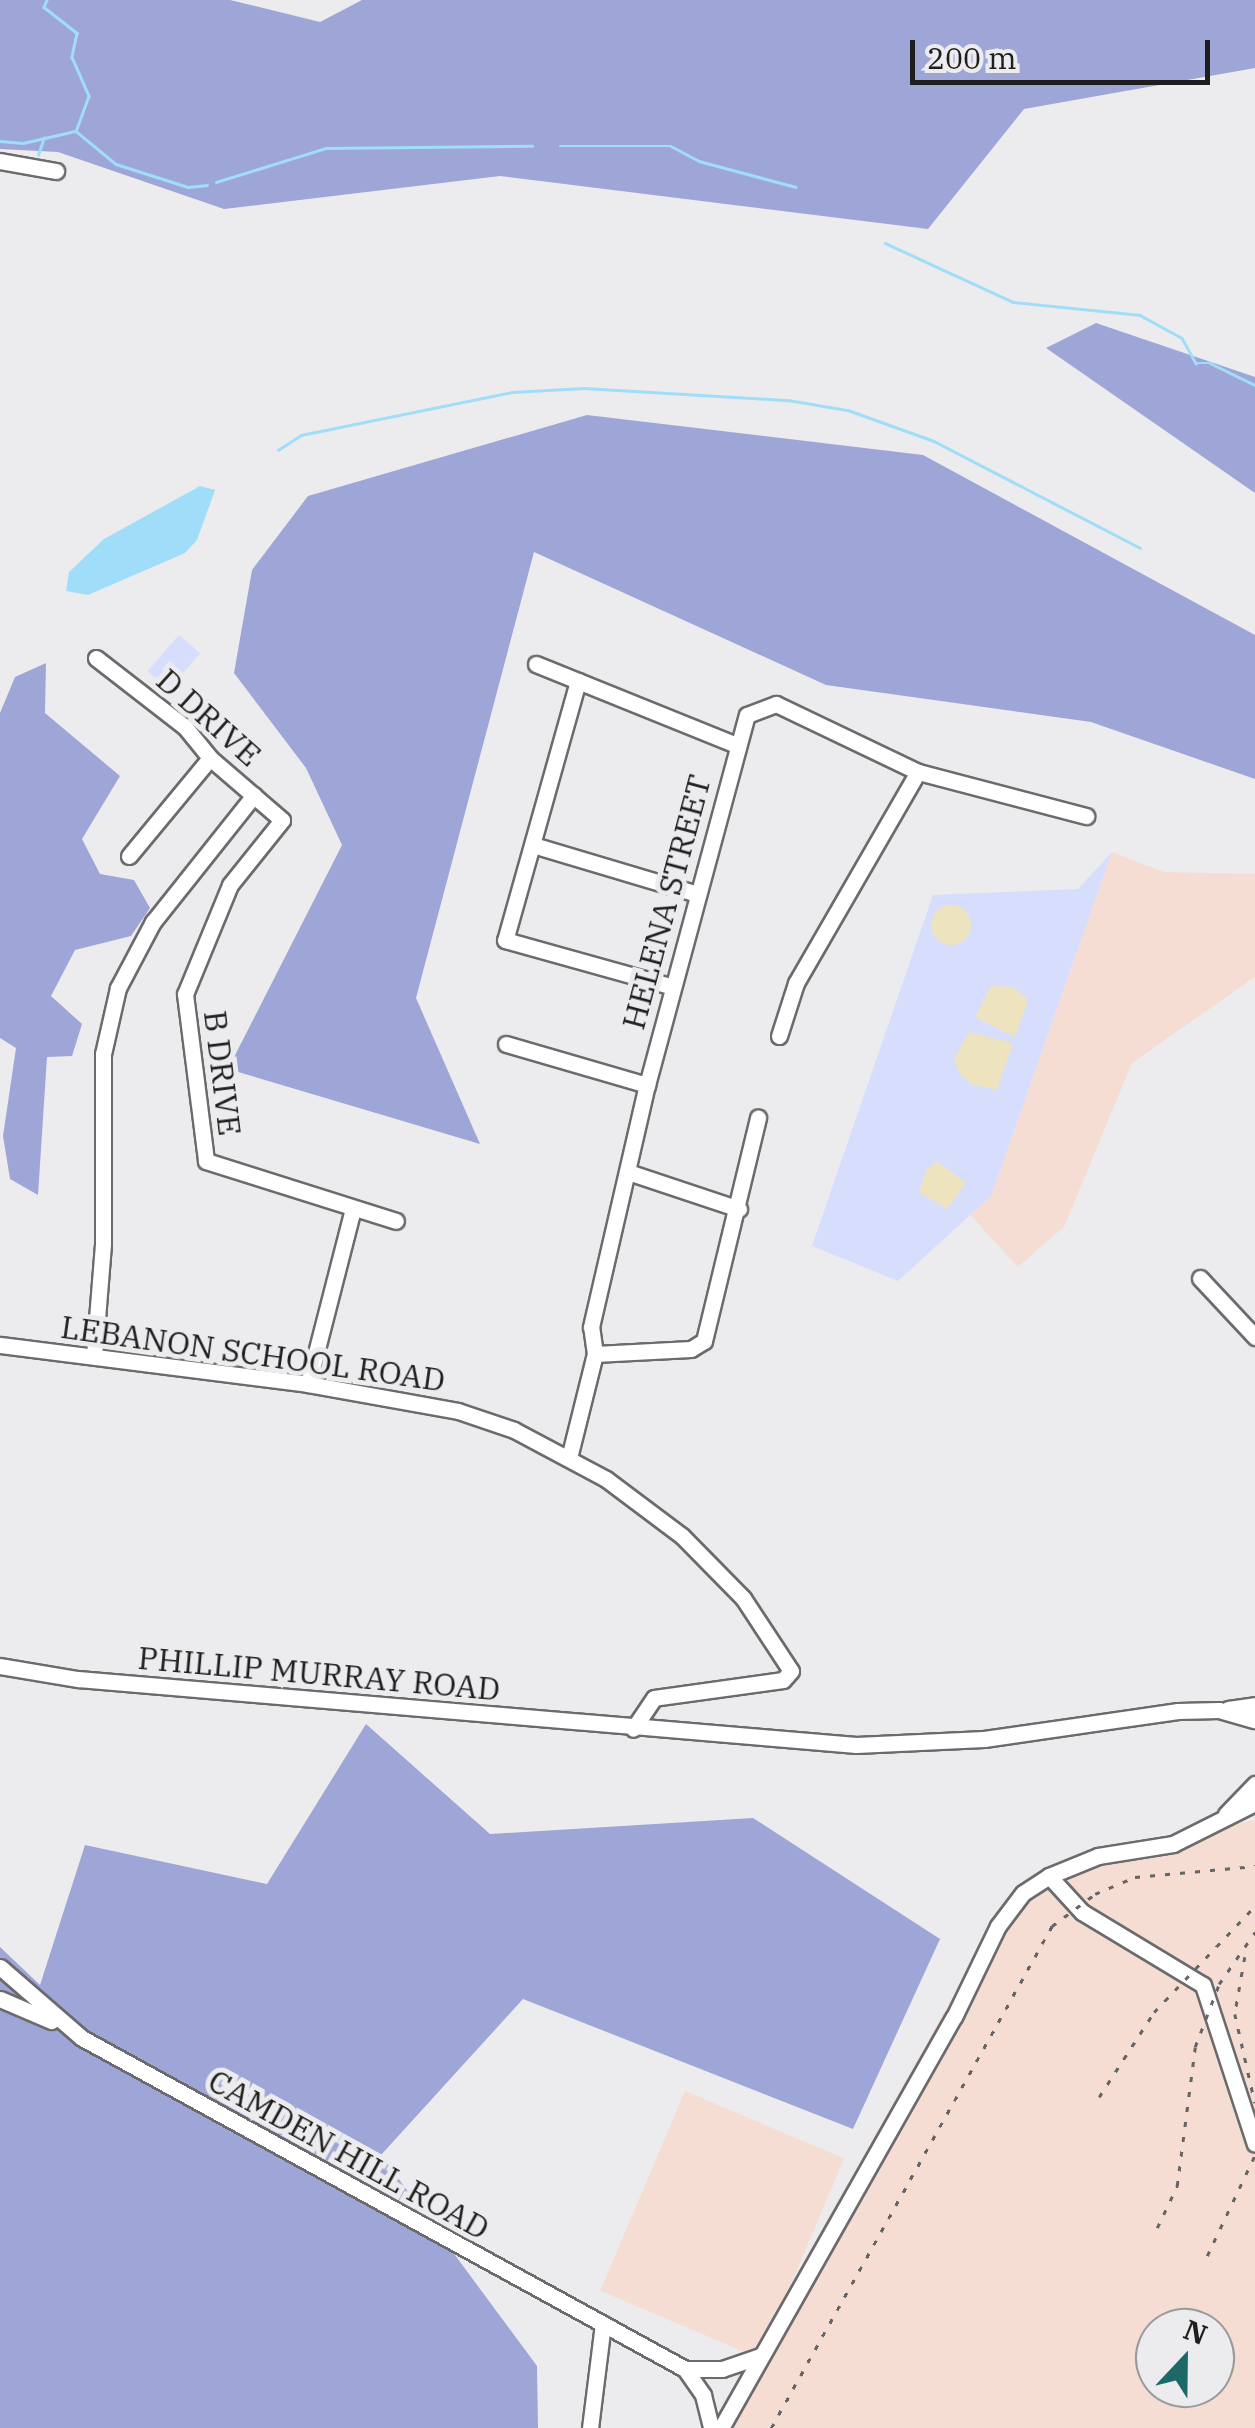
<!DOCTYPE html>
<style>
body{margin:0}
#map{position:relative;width:1255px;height:2428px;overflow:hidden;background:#ececee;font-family:"IBM Plex Serif",serif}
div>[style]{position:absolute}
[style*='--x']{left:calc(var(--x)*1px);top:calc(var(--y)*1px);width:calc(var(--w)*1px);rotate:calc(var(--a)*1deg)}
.industrial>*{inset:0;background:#f5ddd3;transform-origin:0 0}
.green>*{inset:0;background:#d7ddfc;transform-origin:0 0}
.forest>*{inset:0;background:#9ea6d8}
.sand>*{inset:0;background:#ede3be}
.round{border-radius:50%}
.water>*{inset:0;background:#a0ddf8}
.stream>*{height:2.5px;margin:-1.25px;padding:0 1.25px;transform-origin:1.25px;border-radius:1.25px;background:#a0ddf8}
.roads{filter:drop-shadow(2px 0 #6b6b6d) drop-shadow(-2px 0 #6b6b6d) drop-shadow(0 2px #6b6b6d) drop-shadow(0 -2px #6b6b6d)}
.minor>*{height:15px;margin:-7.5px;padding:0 7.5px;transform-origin:7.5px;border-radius:7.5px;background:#fff}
.rail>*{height:2.5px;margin-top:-1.25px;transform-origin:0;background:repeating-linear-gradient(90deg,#656567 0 5px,transparent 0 15px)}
span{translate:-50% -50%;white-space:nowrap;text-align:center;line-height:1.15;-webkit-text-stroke:10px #ececee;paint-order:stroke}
.street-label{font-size:32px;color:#1e1e1f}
.north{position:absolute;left:1135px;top:2308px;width:100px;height:100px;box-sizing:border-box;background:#ececee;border:2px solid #9a9a9b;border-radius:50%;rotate:22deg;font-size:28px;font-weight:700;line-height:40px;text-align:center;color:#1e1e1f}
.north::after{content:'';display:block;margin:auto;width:35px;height:45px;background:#1d6967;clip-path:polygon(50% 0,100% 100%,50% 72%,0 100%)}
.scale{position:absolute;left:910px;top:40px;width:300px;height:45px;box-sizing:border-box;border:5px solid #1e1e1f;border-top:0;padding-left:12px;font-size:30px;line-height:35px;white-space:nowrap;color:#1e1e1f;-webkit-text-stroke:8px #ececee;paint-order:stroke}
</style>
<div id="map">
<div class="industrial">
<i style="clip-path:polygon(1112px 852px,1164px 872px,1255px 874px,1255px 977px,1132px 1063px,1064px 1227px,1018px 1267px,970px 1215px,991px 1196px)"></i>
<i style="clip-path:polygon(evenodd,1255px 1820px,1255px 2428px,710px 2428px,1009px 1897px,1031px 1878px,1088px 1853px,1255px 1820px,1155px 2328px,1215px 2328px,1215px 2388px,1155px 2388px,1155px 2328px)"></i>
<i style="left:685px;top:2091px;width:173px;height:217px;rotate:23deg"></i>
</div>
<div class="green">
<i style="left:179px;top:635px;width:28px;height:48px;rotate:41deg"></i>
<i style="clip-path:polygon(1112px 852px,991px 1196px,898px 1281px,812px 1246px,933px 895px,1078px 889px)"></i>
</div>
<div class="forest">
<i style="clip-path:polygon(0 0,230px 0,320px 22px,362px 0,1255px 0,1255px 68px,1024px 109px,928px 229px,500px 176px,224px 209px,58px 152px,0 149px)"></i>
<i style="clip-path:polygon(1096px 323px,1255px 377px,1255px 493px,1046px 348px)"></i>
<i style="clip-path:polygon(587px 415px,923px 455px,1255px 635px,1255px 779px,1091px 722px,826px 685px,534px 552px,416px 998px,480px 1144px,228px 1069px,342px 845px,306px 768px,234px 673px,252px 570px,308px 496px)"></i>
<i style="clip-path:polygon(46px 663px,45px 713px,120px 776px,82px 839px,100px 874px,134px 880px,150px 908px,131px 936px,75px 950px,51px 996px,82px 1024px,72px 1056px,47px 1057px,38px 1195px,10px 1179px,3px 1136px,16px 1048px,0 1038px,0 713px,15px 677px)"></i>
<i style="clip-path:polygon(366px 1724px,490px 1834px,753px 1818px,940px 1939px,853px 2129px,523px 1999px,381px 2155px,537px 2366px,538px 2428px,0 2428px,0 1947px,40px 1985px,85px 1845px,267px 1884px)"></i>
</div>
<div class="sand">
<i class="round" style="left:931px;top:905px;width:40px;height:40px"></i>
<i style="clip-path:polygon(991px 986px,1014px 987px,1028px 1000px,1015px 1037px,975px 1017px)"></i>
<i style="clip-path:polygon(969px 1032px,1013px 1043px,997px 1090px,971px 1084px,959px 1073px,954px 1059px)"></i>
<i style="clip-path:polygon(937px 1161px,966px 1183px,947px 1209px,919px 1192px,926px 1170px)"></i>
</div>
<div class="water">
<i style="clip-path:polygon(200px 486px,215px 490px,197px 540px,185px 553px,88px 595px,66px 591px,69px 572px,104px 539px)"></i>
</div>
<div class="stream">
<i style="--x:47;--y:0;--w:8;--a:113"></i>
<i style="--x:44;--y:7;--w:42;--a:38.2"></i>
<i style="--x:77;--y:33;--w:25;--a:102"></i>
<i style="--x:72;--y:57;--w:43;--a:66.4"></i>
<i style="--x:89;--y:96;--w:37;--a:110"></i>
<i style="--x:77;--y:132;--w:50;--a:39.4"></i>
<i style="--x:116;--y:164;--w:76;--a:17.7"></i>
<i style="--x:188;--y:187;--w:19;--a:-6"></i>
<i style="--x:0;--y:141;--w:23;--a:5"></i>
<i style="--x:23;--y:143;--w:53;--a:-13"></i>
<i style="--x:560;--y:146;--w:111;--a:0"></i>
<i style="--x:671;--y:146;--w:32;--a:28"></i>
<i style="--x:699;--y:161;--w:100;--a:15"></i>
<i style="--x:38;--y:155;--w:18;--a:-71"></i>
<i style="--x:216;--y:182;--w:115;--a:-17.2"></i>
<i style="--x:326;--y:148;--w:206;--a:-0.6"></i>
<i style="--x:885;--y:243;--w:141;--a:24.7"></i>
<i style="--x:1013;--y:302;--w:128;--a:5.8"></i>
<i style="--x:1140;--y:315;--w:48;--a:28.7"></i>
<i style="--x:1182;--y:338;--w:29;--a:61"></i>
<i style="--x:1196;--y:363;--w:14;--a:0"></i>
<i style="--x:1210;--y:363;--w:50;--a:26.1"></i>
<i style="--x:278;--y:450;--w:27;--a:-33"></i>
<i style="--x:301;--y:435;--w:215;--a:-11.5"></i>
<i style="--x:512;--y:392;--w:72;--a:-3.2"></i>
<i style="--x:584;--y:388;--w:204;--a:3.4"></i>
<i style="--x:788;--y:400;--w:61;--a:9.5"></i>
<i style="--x:848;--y:410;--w:91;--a:19.8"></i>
<i style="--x:934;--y:441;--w:232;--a:27.4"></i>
</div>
<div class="roads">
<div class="minor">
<i style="--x:0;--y:161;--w:57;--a:10.1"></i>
<i style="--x:96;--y:658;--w:113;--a:37.8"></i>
<i style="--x:185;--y:727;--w:40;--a:51"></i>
<i style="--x:210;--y:758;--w:95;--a:40.7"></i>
<i style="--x:282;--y:820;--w:83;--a:128.7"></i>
<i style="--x:230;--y:885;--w:118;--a:112.4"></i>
<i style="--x:185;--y:994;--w:168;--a:82.8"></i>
<i style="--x:206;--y:1161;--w:199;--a:17.5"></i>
<i style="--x:536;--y:664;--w:216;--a:22"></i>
<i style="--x:578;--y:681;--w:269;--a:105.7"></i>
<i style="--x:505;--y:940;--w:174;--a:15.6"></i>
<i style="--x:533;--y:845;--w:168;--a:16.6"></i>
<i style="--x:129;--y:856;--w:127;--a:-50.4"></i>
<i style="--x:779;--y:1036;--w:56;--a:-72.2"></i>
<i style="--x:796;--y:983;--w:244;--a:-60"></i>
<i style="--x:506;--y:1044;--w:147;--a:16.2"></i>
<i style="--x:628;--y:1172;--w:117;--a:18.4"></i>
<i style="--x:1200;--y:1278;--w:81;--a:47"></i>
<i style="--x:0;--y:1345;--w:310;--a:7.2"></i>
<i style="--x:308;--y:1384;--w:152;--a:10.2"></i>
<i style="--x:458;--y:1411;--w:59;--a:18.7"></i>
<i style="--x:514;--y:1430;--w:104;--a:28"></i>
<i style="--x:606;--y:1479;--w:95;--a:36.9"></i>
<i style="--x:682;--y:1536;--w:87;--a:45.5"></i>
<i style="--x:743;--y:1598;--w:87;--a:56.7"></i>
<i style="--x:791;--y:1671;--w:12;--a:132"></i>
<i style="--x:783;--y:1680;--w:130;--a:172.1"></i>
<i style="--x:654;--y:1698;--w:37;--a:124"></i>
<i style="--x:595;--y:1354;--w:96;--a:-3"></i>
<i style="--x:691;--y:1349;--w:15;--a:-32"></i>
<i style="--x:704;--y:1341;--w:230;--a:-76.4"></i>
<i style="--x:94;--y:1356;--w:113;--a:-85.4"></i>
<i style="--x:103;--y:1243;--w:189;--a:-90"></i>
<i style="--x:103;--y:1054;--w:68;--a:-77.2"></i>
<i style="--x:118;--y:988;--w:75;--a:-62.1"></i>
<i style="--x:153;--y:922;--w:162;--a:-51.5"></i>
<i style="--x:308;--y:1384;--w:181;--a:-75.6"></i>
<i style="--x:569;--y:1458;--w:107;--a:-76"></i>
<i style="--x:595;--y:1354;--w:27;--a:-98"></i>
<i style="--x:591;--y:1327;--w:248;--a:-77"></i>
<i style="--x:647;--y:1085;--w:383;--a:-74.9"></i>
<i style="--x:747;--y:715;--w:31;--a:-21"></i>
<i style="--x:776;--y:704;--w:157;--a:25.6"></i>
<i style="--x:918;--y:772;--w:174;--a:14.7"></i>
<i style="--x:0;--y:1666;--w:79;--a:9.5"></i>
<i style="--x:78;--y:1679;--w:781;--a:4.85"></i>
<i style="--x:856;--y:1745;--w:128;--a:-2.7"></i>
<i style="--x:984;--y:1739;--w:196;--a:-8.2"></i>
<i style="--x:1178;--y:1711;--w:41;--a:-1.4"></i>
<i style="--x:1219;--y:1710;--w:37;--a:16"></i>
<i style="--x:1228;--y:1709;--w:27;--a:-8"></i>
<i style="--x:1226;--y:1814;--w:42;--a:-46"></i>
<i style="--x:1049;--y:1876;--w:53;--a:-22.2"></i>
<i style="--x:1098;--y:1856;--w:76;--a:-9.1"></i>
<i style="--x:1173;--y:1844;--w:92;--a:-26.6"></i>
<i style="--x:0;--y:1967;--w:108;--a:40.9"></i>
<i style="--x:82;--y:2038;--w:688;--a:28.76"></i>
<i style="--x:685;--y:2369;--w:32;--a:55"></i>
<i style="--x:703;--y:2395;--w:34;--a:76"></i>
<i style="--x:0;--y:1999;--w:56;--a:23.3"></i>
<i style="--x:685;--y:2369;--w:37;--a:0"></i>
<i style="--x:722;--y:2369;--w:40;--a:-18.9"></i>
<i style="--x:590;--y:2428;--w:105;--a:-82.9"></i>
<i style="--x:721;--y:2428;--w:472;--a:-60.5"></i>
<i style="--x:954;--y:2017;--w:101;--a:-64.2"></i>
<i style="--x:998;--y:1926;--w:41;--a:-52.9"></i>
<i style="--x:1023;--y:1893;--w:31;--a:-33"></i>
<i style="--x:1049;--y:1876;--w:49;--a:47.5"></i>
<i style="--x:1082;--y:1912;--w:141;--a:31.1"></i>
<i style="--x:1203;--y:1985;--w:167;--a:71.9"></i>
</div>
</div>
<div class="rail">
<i style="--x:1245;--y:1957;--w:58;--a:100"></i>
<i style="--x:1235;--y:2014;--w:91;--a:77.3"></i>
<i style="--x:1099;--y:2097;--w:101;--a:-57.1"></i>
<i style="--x:1154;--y:2012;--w:146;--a:-46.4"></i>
<i style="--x:1157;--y:2228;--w:47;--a:-64.5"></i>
<i style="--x:1177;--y:2186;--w:140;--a:-82.6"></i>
<i style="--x:1195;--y:2047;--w:67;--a:-69.1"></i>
<i style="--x:1219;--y:1984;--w:63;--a:-55.3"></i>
<i style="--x:1207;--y:2256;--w:112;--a:-64.6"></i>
<i style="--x:771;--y:2428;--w:575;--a:-60.76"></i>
<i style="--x:1052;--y:1926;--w:54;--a:-36.7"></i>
<i style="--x:1095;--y:1894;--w:43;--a:-23"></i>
<i style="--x:1135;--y:1877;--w:121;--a:-5.2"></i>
</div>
<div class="street-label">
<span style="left:209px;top:717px;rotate:42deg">D DRIVE</span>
<span style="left:666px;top:902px;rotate:-75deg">HELENA STREET</span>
<span style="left:223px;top:1073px;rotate:83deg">B DRIVE</span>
<span style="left:253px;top:1353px;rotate:8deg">LEBANON SCHOOL ROAD</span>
<span style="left:319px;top:1673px;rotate:5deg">PHILLIP MURRAY ROAD</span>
<span style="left:349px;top:2154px;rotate:29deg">CAMDEN HILL ROAD</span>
</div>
<div class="north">N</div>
<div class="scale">200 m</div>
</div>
